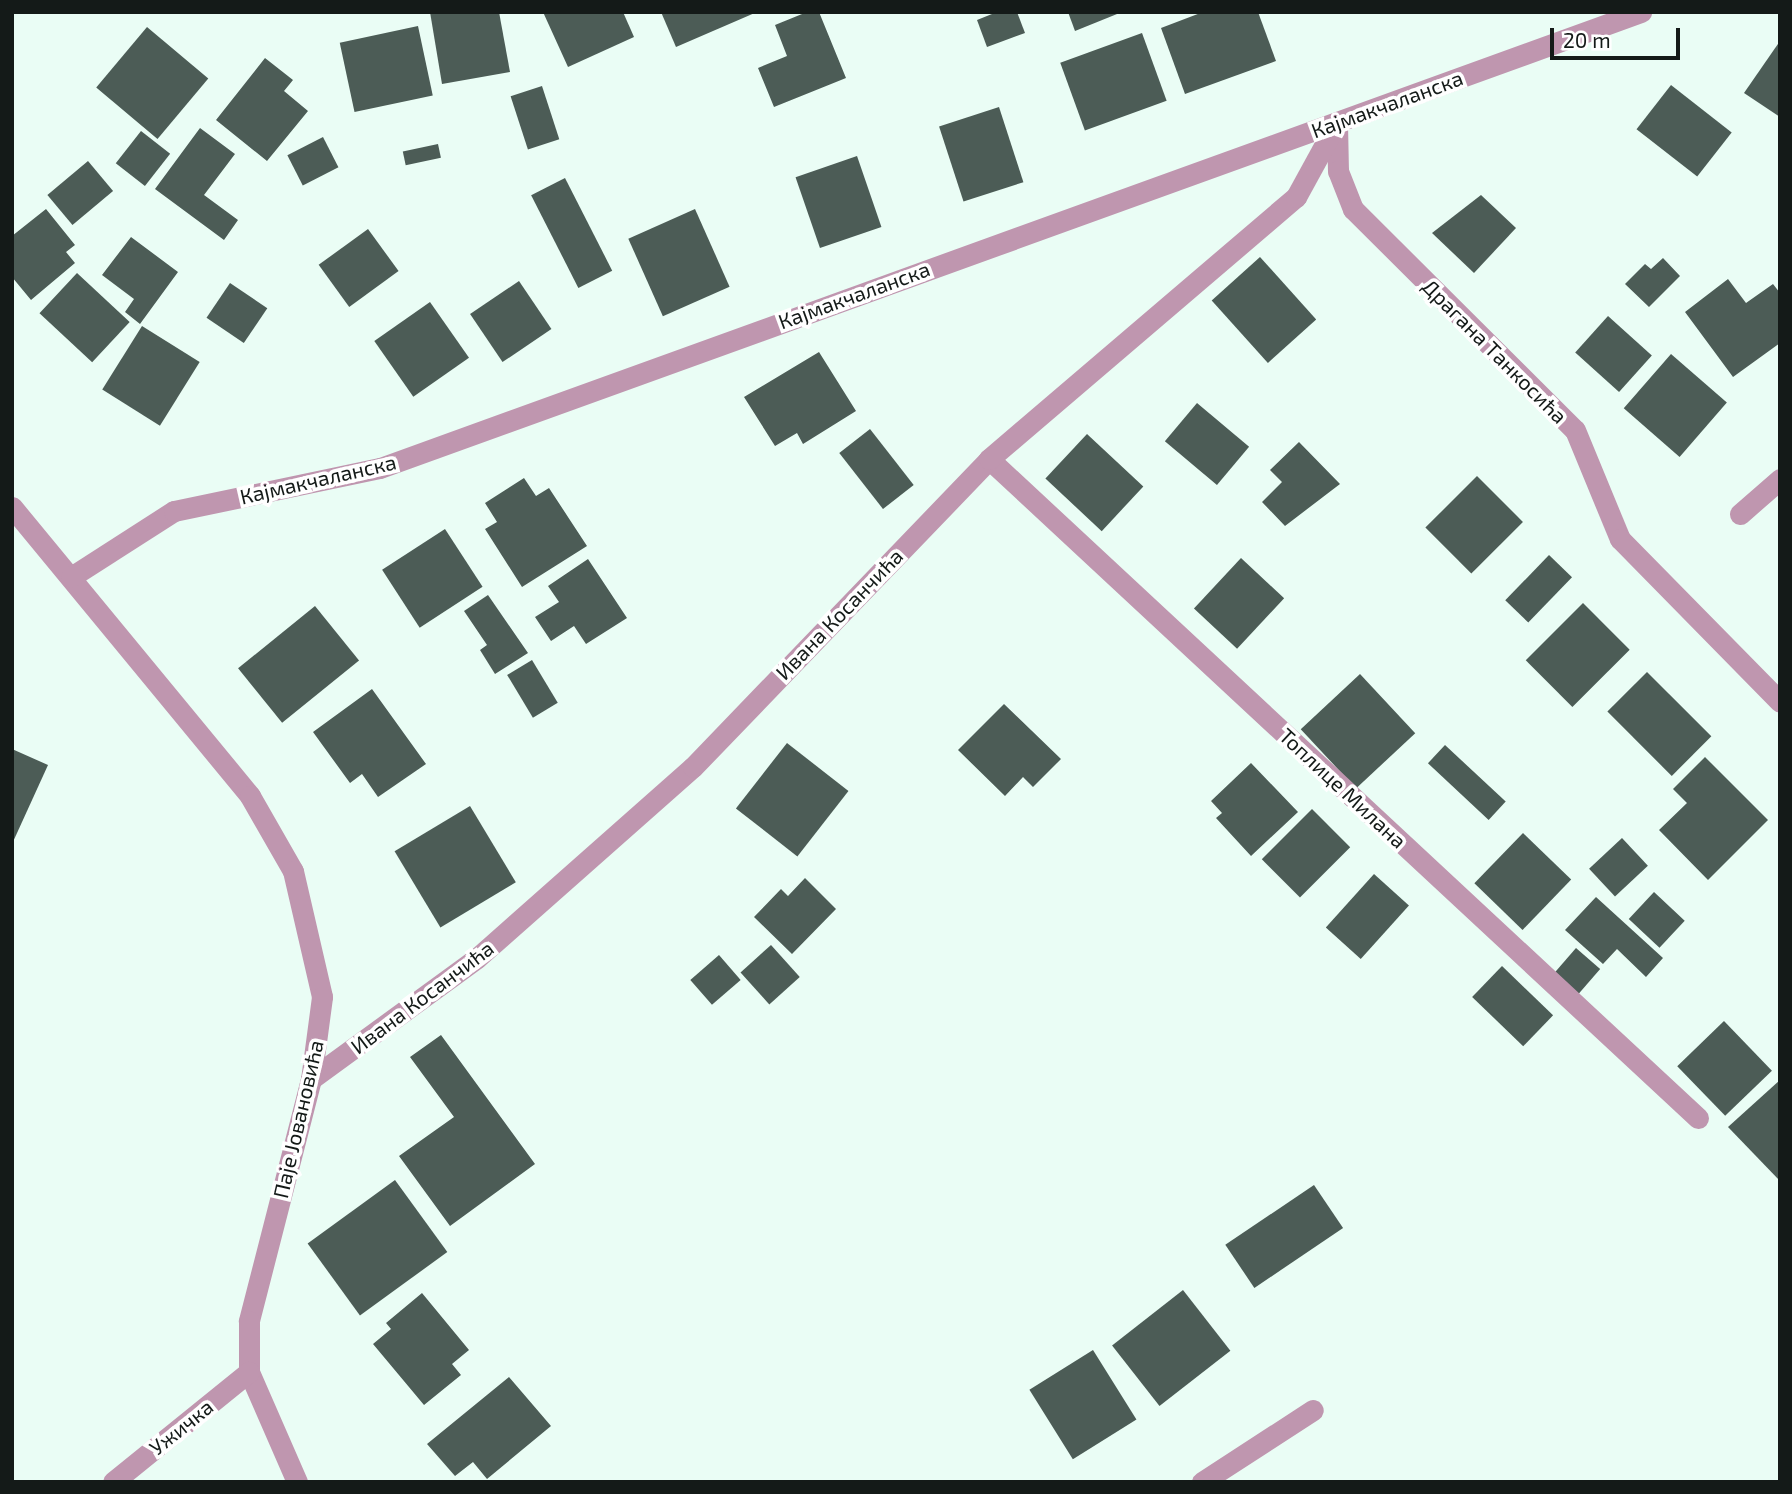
<!DOCTYPE html>
<meta charset="utf-8">
<style>
body{margin:0}
#map{position:relative;width:1792px;height:1494px;overflow:hidden;background:#eafdf5;font-family:"Exo 2",sans-serif}
div>[style]{position:absolute}
[style*='--x']{left:calc(var(--x)*1px);top:calc(var(--y)*1px);width:calc(var(--w)*1px);rotate:calc(var(--a)*1deg)}
.building>*{inset:0;background:#4c5c56;transform-origin:0 0}
.street>*{height:21px;margin:-10.5px;padding:0 10.5px;transform-origin:10.5px;border-radius:10.5px;background:#bf96af}
span{translate:-50% -50%;white-space:nowrap;text-align:center;line-height:1.15;-webkit-text-stroke:7px #fff;paint-order:stroke}
.street-label{font-size:21px;color:#141a18}
.frame{position:absolute;inset:0;border:14px solid #141a18;pointer-events:none}
.scale{position:absolute;left:1550px;top:28px;width:130px;height:32px;box-sizing:border-box;border:4px solid #141a18;border-top:0;padding-left:9px;font-size:21px;line-height:24px;white-space:nowrap;color:#141a18;-webkit-text-stroke:5px #fff;paint-order:stroke}
</style>
<div id="map">
<div class="building">
<i style="clip-path:polygon(430px 12px,499px 12px,510px 72px,442px 84px)"></i>
<i style="clip-path:polygon(543px 12px,623px 12px,634px 37px,568px 67px)"></i>
<i style="clip-path:polygon(661px 12px,757px 12px,676px 47px)"></i>
<i style="clip-path:polygon(807px 12px,819px 12px,846px 78px,774px 107px,758px 68px,787px 56px,775px 25px)"></i>
<i style="clip-path:polygon(997px 12px,1017px 12px,1025px 33px,987px 47px,977px 20px)"></i>
<i style="clip-path:polygon(1068px 12px,1122px 12px,1075px 31px)"></i>
<i style="clip-path:polygon(1203px 12px,1258px 12px,1276px 61px,1185px 94px,1161px 28px)"></i>
<i style="left:418px;top:26px;width:71px;height:80px;rotate:78deg"></i>
<i style="left:147px;top:27px;width:80px;height:79px;rotate:40deg"></i>
<i style="left:1142px;top:33px;width:72px;height:87px;rotate:70deg"></i>
<i style="clip-path:polygon(1780px 41px,1780px 117px,1744px 93px)"></i>
<i style="clip-path:polygon(265px 58px,293px 80px,284px 91px,308px 111px,267px 161px,216px 120px)"></i>
<i style="left:1671px;top:85px;width:77px;height:56px;rotate:38deg"></i>
<i style="left:542px;top:86px;width:56px;height:33px;rotate:72deg"></i>
<i style="left:999px;top:107px;width:79px;height:63px;rotate:72deg"></i>
<i style="clip-path:polygon(200px 128px,235px 154px,204px 195px,238px 220px,224px 240px,155px 189px)"></i>
<i style="left:141px;top:131px;width:37px;height:41px;rotate:38deg"></i>
<i style="left:323px;top:137px;width:34px;height:40px;rotate:63deg"></i>
<i style="left:438px;top:144px;width:14px;height:36px;rotate:78deg"></i>
<i style="left:857px;top:156px;width:75px;height:65px;rotate:71deg"></i>
<i style="left:88px;top:161px;width:39px;height:53px;rotate:50deg"></i>
<i style="left:565px;top:178px;width:104px;height:38px;rotate:63deg"></i>
<i style="clip-path:polygon(1481px 195px,1516px 228px,1474px 273px,1432px 233px)"></i>
<i style="clip-path:polygon(46px 209px,75px 245px,66px 252px,75px 263px,31px 300px,12px 277px,12px 236px)"></i>
<i style="left:695px;top:209px;width:85px;height:73px;rotate:66deg"></i>
<i style="left:368px;top:229px;width:52px;height:61px;rotate:54deg"></i>
<i style="clip-path:polygon(131px 237px,178px 272px,140px 324px,125px 312px,134px 299px,102px 275px)"></i>
<i style="left:1260px;top:257px;width:84px;height:65px;rotate:48deg"></i>
<i style="clip-path:polygon(1663px 258px,1680px 276px,1649px 307px,1625px 284px,1645px 264px,1651px 269px)"></i>
<i style="left:77px;top:273px;width:72px;height:55px;rotate:43deg"></i>
<i style="clip-path:polygon(1728px 279px,1746px 303px,1773px 284px,1780px 293px,1780px 343px,1733px 377px,1685px 312px)"></i>
<i style="left:519px;top:281px;width:58px;height:59px;rotate:56deg"></i>
<i style="left:230px;top:283px;width:45px;height:42px;rotate:34deg"></i>
<i style="left:430px;top:302px;width:68px;height:68px;rotate:55deg"></i>
<i style="left:1608px;top:316px;width:59px;height:49px;rotate:42deg"></i>
<i style="left:142px;top:326px;width:68px;height:75px;rotate:32deg"></i>
<i style="clip-path:polygon(819px 352px,856px 411px,803px 444px,797px 433px,775px 446px,744px 397px)"></i>
<i style="left:1671px;top:354px;width:74px;height:72px;rotate:41deg"></i>
<i style="left:1197px;top:403px;width:68px;height:50px;rotate:40deg"></i>
<i style="left:870px;top:429px;width:71px;height:39px;rotate:52deg"></i>
<i style="left:1087px;top:434px;width:77px;height:61px;rotate:43deg"></i>
<i style="clip-path:polygon(1299px 442px,1340px 484px,1285px 526px,1262px 502px,1282px 482px,1270px 470px)"></i>
<i style="left:1477px;top:476px;width:65px;height:73px;rotate:45deg"></i>
<i style="clip-path:polygon(524px 478px,536px 496px,549px 488px,587px 546px,522px 587px,485px 529px,497px 522px,485px 503px)"></i>
<i style="left:445px;top:529px;width:69px;height:75px;rotate:57deg"></i>
<i style="left:1549px;top:555px;width:32px;height:63px;rotate:44deg"></i>
<i style="left:1241px;top:558px;width:59px;height:69px;rotate:43deg"></i>
<i style="clip-path:polygon(588px 559px,627px 618px,586px 644px,574px 626px,551px 641px,535px 617px,559px 602px,548px 586px)"></i>
<i style="clip-path:polygon(488px 595px,528px 653px,495px 674px,480px 650px,487px 645px,464px 611px)"></i>
<i style="left:1583px;top:603px;width:66px;height:81px;rotate:45deg"></i>
<i style="left:315px;top:606px;width:70px;height:99px;rotate:51deg"></i>
<i style="left:532px;top:660px;width:50px;height:29px;rotate:59deg"></i>
<i style="left:1647px;top:672px;width:91px;height:56px;rotate:45deg"></i>
<i style="left:1360px;top:674px;width:81px;height:81px;rotate:47deg"></i>
<i style="clip-path:polygon(372px 689px,426px 764px,378px 797px,362px 774px,350px 783px,313px 732px)"></i>
<i style="clip-path:polygon(1004px 704px,1061px 759px,1033px 787px,1023px 777px,1005px 796px,958px 750px)"></i>
<i style="left:787px;top:743px;width:78px;height:83px;rotate:38deg"></i>
<i style="left:1445px;top:745px;width:83px;height:25px;rotate:43deg"></i>
<i style="clip-path:polygon(12px 749px,48px 765px,12px 844px)"></i>
<i style="clip-path:polygon(1705px 757px,1768px 820px,1708px 880px,1659px 830px,1687px 803px,1673px 789px)"></i>
<i style="clip-path:polygon(1251px 763px,1298px 812px,1251px 856px,1216px 818px,1222px 813px,1211px 801px)"></i>
<i style="left:470px;top:806px;width:89px;height:88px;rotate:59deg"></i>
<i style="left:1312px;top:809px;width:54px;height:71px;rotate:45deg"></i>
<i style="left:1523px;top:833px;width:67px;height:70px;rotate:44deg"></i>
<i style="left:1622px;top:838px;width:38px;height:45px;rotate:47deg"></i>
<i style="left:1374px;top:874px;width:47px;height:72px;rotate:42deg"></i>
<i style="clip-path:polygon(805px 878px,836px 909px,792px 954px,754px 917px,781px 889px,788px 896px)"></i>
<i style="left:1654px;top:892px;width:42px;height:37px;rotate:43deg"></i>
<i style="clip-path:polygon(1596px 897px,1663px 958px,1646px 977px,1617px 949px,1603px 964px,1565px 930px)"></i>
<i style="left:771px;top:945px;width:43px;height:41px;rotate:48deg"></i>
<i style="left:1576px;top:948px;width:32px;height:35px;rotate:41deg"></i>
<i style="left:719px;top:955px;width:33px;height:38px;rotate:49deg"></i>
<i style="left:1502px;top:966px;width:71px;height:43px;rotate:44deg"></i>
<i style="left:1724px;top:1021px;width:69px;height:65px;rotate:46deg"></i>
<i style="clip-path:polygon(441px 1035px,535px 1164px,450px 1226px,399px 1156px,454px 1117px,410px 1057px)"></i>
<i style="clip-path:polygon(1780px 1080px,1780px 1181px,1728px 1127px)"></i>
<i style="left:395px;top:1180px;width:89px;height:108px;rotate:54deg"></i>
<i style="left:1314px;top:1185px;width:52px;height:107px;rotate:56deg"></i>
<i style="left:1183px;top:1290px;width:77px;height:90px;rotate:52deg"></i>
<i style="clip-path:polygon(422px 1293px,469px 1350px,452px 1364px,461px 1375px,424px 1405px,373px 1344px,391px 1329px,386px 1323px)"></i>
<i style="left:1093px;top:1350px;width:82px;height:75px;rotate:58deg"></i>
<i style="clip-path:polygon(509px 1377px,551px 1426px,487px 1479px,473px 1462px,455px 1476px,427px 1444px)"></i>
</div>
<div class="street">
<i style="--x:1337;--y:124;--w:47;--a:88.8"></i>
<i style="--x:1338;--y:171;--w:41;--a:68.5"></i>
<i style="--x:1353;--y:209;--w:313;--a:44.9"></i>
<i style="--x:1575;--y:430;--w:118;--a:67.6"></i>
<i style="--x:1620;--y:539;--w:228;--a:45.5"></i>
<i style="--x:989;--y:459;--w:968;--a:42.91"></i>
<i style="--x:12;--y:507;--w:374;--a:50.5"></i>
<i style="--x:250;--y:796;--w:86;--a:60.2"></i>
<i style="--x:293;--y:871;--w:129;--a:77"></i>
<i style="--x:322;--y:997;--w:83;--a:97.6"></i>
<i style="--x:311;--y:1079;--w:250;--a:104.4"></i>
<i style="--x:249;--y:1321;--w:51;--a:90"></i>
<i style="--x:249;--y:1372;--w:120;--a:66.4"></i>
<i style="--x:1740;--y:514;--w:53;--a:-41.2"></i>
<i style="--x:71;--y:577;--w:122;--a:-32.7"></i>
<i style="--x:174;--y:511;--w:210;--a:-11.8"></i>
<i style="--x:380;--y:468;--w:1341;--a:-19.88"></i>
<i style="--x:311;--y:1079;--w:205;--a:-36.1"></i>
<i style="--x:477;--y:958;--w:288;--a:-41.5"></i>
<i style="--x:693;--y:767;--w:427;--a:-46.1"></i>
<i style="--x:989;--y:459;--w:404;--a:-40.5"></i>
<i style="--x:1296;--y:197;--w:85;--a:-61.3"></i>
<i style="--x:113;--y:1482;--w:175;--a:-39"></i>
<i style="--x:1202;--y:1482;--w:132;--a:-33"></i>
</div>
<div class="street-label">
<span style="left:1387px;top:104px;rotate:-20deg">Кајмакчаланска</span>
<span style="left:854px;top:295px;rotate:-20deg">Кајмакчаланска</span>
<span style="left:1495px;top:351px;rotate:45deg">Драгана Танкосића</span>
<span style="left:318px;top:479px;rotate:-13deg">Кајмакчаланска</span>
<span style="left:839px;top:614px;rotate:-46deg">Ивана Косанчића</span>
<span style="left:1343px;top:788px;rotate:43deg">Топлице Милана</span>
<span style="left:422px;top:997px;rotate:-37deg">Ивана Косанчића</span>
<span style="left:298px;top:1119px;rotate:-77deg">Паје Јовановића</span>
<span style="left:181px;top:1427px;rotate:-39deg">Ужичка</span>
</div>
<div class="frame"></div>
<div class="scale">20 m</div>
</div>
